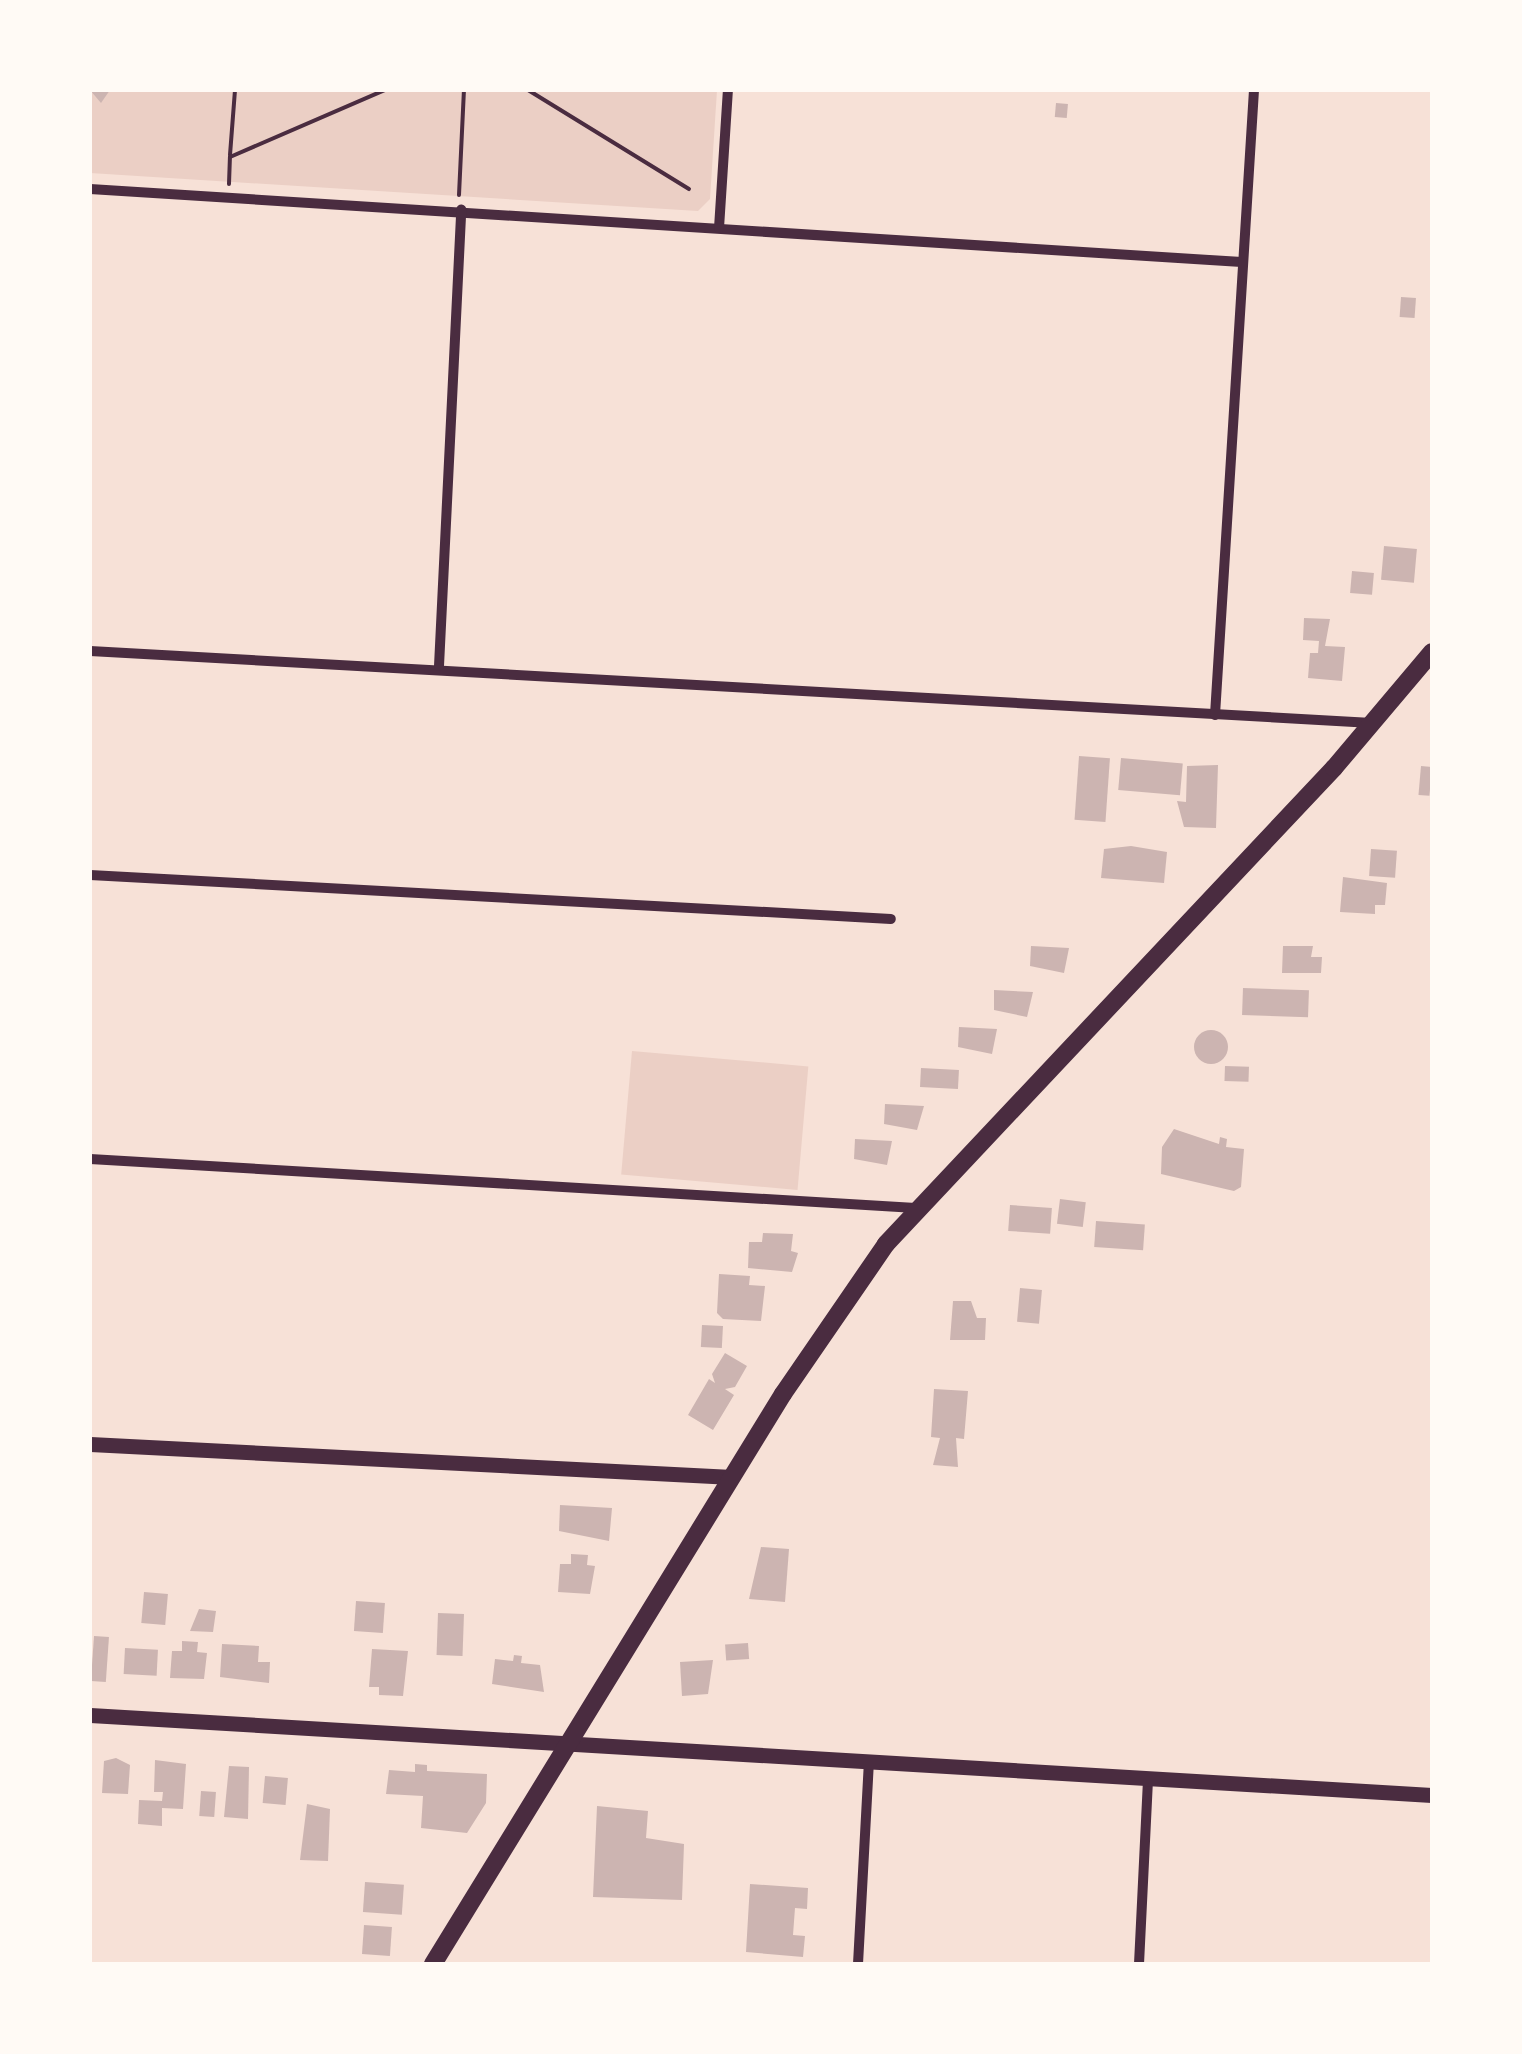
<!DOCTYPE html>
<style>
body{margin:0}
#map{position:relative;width:1522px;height:2054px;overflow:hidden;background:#f7e1d7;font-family:Poppins,sans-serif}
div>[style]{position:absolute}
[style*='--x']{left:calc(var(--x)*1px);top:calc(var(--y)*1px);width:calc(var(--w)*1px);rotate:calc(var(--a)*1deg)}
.green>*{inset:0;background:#ebcfc5;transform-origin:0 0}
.building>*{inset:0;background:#ccb4b1;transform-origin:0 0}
.round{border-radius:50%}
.path>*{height:4px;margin:-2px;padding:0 2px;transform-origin:2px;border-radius:2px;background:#4a2c40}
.minor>*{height:10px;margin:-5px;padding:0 5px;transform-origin:5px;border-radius:5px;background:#4a2c40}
.tertiary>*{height:15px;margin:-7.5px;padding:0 7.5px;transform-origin:7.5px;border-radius:7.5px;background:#4a2c40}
.primary>*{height:18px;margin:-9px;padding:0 9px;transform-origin:9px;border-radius:9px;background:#4a2c40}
span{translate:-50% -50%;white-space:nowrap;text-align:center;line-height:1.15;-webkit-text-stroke:10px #fffaf5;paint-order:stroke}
.frame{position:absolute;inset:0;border:92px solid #fffaf5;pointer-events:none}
</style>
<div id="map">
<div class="green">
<i style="clip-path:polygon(90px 90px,717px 90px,710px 199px,698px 211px,90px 173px)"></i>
<i style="left:632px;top:1051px;width:177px;height:124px;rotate:5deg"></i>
</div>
<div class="building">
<i style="clip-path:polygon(90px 90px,110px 90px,101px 103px)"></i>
<i style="left:1056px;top:103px;width:12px;height:14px;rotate:5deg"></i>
<i style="left:1401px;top:297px;width:15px;height:20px;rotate:4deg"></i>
<i style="left:1384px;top:546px;width:33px;height:34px;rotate:5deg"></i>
<i style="left:1352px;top:571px;width:22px;height:22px;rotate:5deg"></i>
<i style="clip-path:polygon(1304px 618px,1330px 619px,1325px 646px,1345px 647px,1342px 681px,1308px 678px,1310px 653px,1318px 653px,1319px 641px,1303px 640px)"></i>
<i style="left:1079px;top:756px;width:31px;height:64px;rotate:4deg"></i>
<i style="left:1121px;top:758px;width:62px;height:32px;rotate:5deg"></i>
<i style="clip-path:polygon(1218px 765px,1216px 828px,1184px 827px,1177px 801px,1186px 802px,1187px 766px)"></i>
<i style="left:1421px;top:766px;width:11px;height:29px;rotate:5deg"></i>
<i style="clip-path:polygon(1131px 846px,1167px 852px,1164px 883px,1101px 878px,1104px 849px)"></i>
<i style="left:1371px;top:849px;width:26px;height:27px;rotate:4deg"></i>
<i style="clip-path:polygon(1343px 877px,1387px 883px,1385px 905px,1375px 905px,1375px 914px,1340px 912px)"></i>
<i style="clip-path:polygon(1031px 946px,1069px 948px,1064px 973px,1030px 966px)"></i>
<i style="clip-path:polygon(1283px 946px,1313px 946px,1311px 957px,1322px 957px,1321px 973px,1282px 973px)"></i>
<i style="left:1243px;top:988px;width:66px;height:27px;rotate:2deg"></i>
<i style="clip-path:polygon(994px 990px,1033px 992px,1027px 1017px,994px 1010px)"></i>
<i style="clip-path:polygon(959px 1027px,997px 1029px,992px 1054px,958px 1047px)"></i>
<i class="round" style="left:1194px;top:1030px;width:34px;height:34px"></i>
<i style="left:1225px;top:1066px;width:24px;height:15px;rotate:2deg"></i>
<i style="left:921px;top:1068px;width:38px;height:19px;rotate:3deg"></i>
<i style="clip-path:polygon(885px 1104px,924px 1106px,917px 1130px,884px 1124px)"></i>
<i style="clip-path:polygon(1174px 1129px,1219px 1144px,1220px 1137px,1227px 1139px,1226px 1147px,1244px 1149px,1241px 1187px,1234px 1191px,1161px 1174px,1162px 1147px)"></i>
<i style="clip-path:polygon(855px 1139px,892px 1141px,887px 1165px,854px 1159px)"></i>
<i style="left:1060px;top:1199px;width:26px;height:25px;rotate:7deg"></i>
<i style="left:1010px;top:1205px;width:42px;height:26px;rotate:4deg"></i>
<i style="left:1096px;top:1221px;width:49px;height:26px;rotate:4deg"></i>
<i style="clip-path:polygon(763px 1233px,793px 1234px,791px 1251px,798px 1253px,792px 1272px,748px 1268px,749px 1242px,762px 1242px)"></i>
<i style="clip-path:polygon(719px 1274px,750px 1276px,749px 1285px,765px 1286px,761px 1321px,723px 1319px,717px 1313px)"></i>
<i style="left:1020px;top:1288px;width:22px;height:34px;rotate:5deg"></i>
<i style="clip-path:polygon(953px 1301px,971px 1301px,977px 1318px,986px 1318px,985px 1340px,950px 1340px)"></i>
<i style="left:702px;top:1325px;width:21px;height:22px;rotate:3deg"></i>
<i style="clip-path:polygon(725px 1353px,747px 1366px,735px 1387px,725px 1389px,734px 1395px,713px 1430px,688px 1415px,709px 1379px,715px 1383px,712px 1374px)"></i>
<i style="clip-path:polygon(934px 1389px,968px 1391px,964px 1439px,956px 1438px,958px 1467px,933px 1465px,940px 1438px,931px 1437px)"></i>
<i style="clip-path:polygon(560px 1505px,612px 1508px,609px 1541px,559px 1531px)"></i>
<i style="clip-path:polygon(761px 1547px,789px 1549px,785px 1602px,749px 1599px)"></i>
<i style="clip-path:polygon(571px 1554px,588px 1555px,587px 1565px,595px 1566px,590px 1594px,558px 1592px,560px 1564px,571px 1564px)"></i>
<i style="left:144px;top:1592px;width:24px;height:31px;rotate:5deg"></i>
<i style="left:356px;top:1601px;width:29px;height:30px;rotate:4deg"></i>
<i style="clip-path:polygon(199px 1609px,216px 1611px,213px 1632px,190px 1631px)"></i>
<i style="left:438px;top:1613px;width:26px;height:42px;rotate:2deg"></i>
<i style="left:94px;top:1636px;width:15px;height:45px;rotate:4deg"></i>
<i style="clip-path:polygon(182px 1641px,198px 1642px,197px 1652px,207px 1653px,204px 1679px,170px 1678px,172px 1651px,182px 1651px)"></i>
<i style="left:748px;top:1643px;width:16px;height:23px;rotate:86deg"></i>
<i style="clip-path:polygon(222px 1644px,259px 1646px,258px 1662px,270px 1662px,269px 1683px,220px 1677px)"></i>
<i style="left:125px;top:1648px;width:33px;height:26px;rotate:3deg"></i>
<i style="clip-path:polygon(372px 1649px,408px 1651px,403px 1696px,379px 1695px,379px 1687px,369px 1687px)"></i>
<i style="clip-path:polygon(514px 1655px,522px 1656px,521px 1663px,540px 1665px,544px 1692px,492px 1684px,495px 1659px,513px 1661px)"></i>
<i style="clip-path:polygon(713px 1660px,708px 1694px,682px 1696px,680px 1662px)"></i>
<i style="clip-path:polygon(116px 1758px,130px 1765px,128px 1794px,102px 1793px,104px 1761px)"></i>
<i style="clip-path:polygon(155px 1760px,186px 1764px,183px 1809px,162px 1808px,162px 1826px,138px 1824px,139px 1800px,162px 1801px,163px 1792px,154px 1792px)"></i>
<i style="clip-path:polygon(415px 1764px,427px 1765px,427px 1771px,487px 1774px,486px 1803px,467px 1833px,421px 1828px,423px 1796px,386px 1794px,389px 1770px,415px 1772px)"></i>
<i style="clip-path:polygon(229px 1766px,249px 1767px,248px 1819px,224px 1817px)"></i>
<i style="left:265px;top:1776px;width:23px;height:27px;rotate:5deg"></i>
<i style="left:201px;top:1791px;width:15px;height:25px;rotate:4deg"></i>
<i style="clip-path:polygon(307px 1804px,330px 1809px,328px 1861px,300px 1860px)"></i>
<i style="clip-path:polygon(597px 1806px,648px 1811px,646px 1838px,684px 1844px,682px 1900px,593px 1897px)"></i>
<i style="left:365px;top:1882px;width:39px;height:30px;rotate:4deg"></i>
<i style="clip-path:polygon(750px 1884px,808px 1888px,807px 1909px,795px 1908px,793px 1935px,805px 1936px,803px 1957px,746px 1952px)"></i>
<i style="left:364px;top:1925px;width:28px;height:29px;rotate:4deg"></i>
</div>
<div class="path">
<i style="--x:528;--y:90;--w:189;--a:31.6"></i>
<i style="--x:230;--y:155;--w:65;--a:-85.6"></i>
<i style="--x:229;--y:184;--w:27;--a:-88"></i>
<i style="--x:230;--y:157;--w:169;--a:-23.4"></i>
<i style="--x:459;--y:195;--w:105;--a:-87.3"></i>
</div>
<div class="minor">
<i style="--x:90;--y:189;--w:1154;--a:3.63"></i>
<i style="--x:719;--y:228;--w:138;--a:-86.3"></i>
<i style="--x:90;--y:651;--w:1284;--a:3.21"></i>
<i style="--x:439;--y:666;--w:457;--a:-87.2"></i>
<i style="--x:1215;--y:715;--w:626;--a:-86.43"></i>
<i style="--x:90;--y:875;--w:802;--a:3.14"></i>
<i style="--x:90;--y:1159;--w:827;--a:3.39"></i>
<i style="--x:858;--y:1964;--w:204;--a:-86.9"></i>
<i style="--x:1139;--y:1964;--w:187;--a:-87.2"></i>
</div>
<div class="tertiary">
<i style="--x:90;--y:1444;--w:643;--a:2.94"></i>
<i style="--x:90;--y:1715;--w:1344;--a:3.41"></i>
</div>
<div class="primary">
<i style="--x:433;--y:1964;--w:669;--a:-58.45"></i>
<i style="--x:783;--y:1394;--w:182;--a:-55.5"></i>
<i style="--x:886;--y:1244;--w:654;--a:-46.74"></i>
<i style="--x:1334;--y:768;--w:152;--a:-49.8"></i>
</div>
<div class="frame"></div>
</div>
